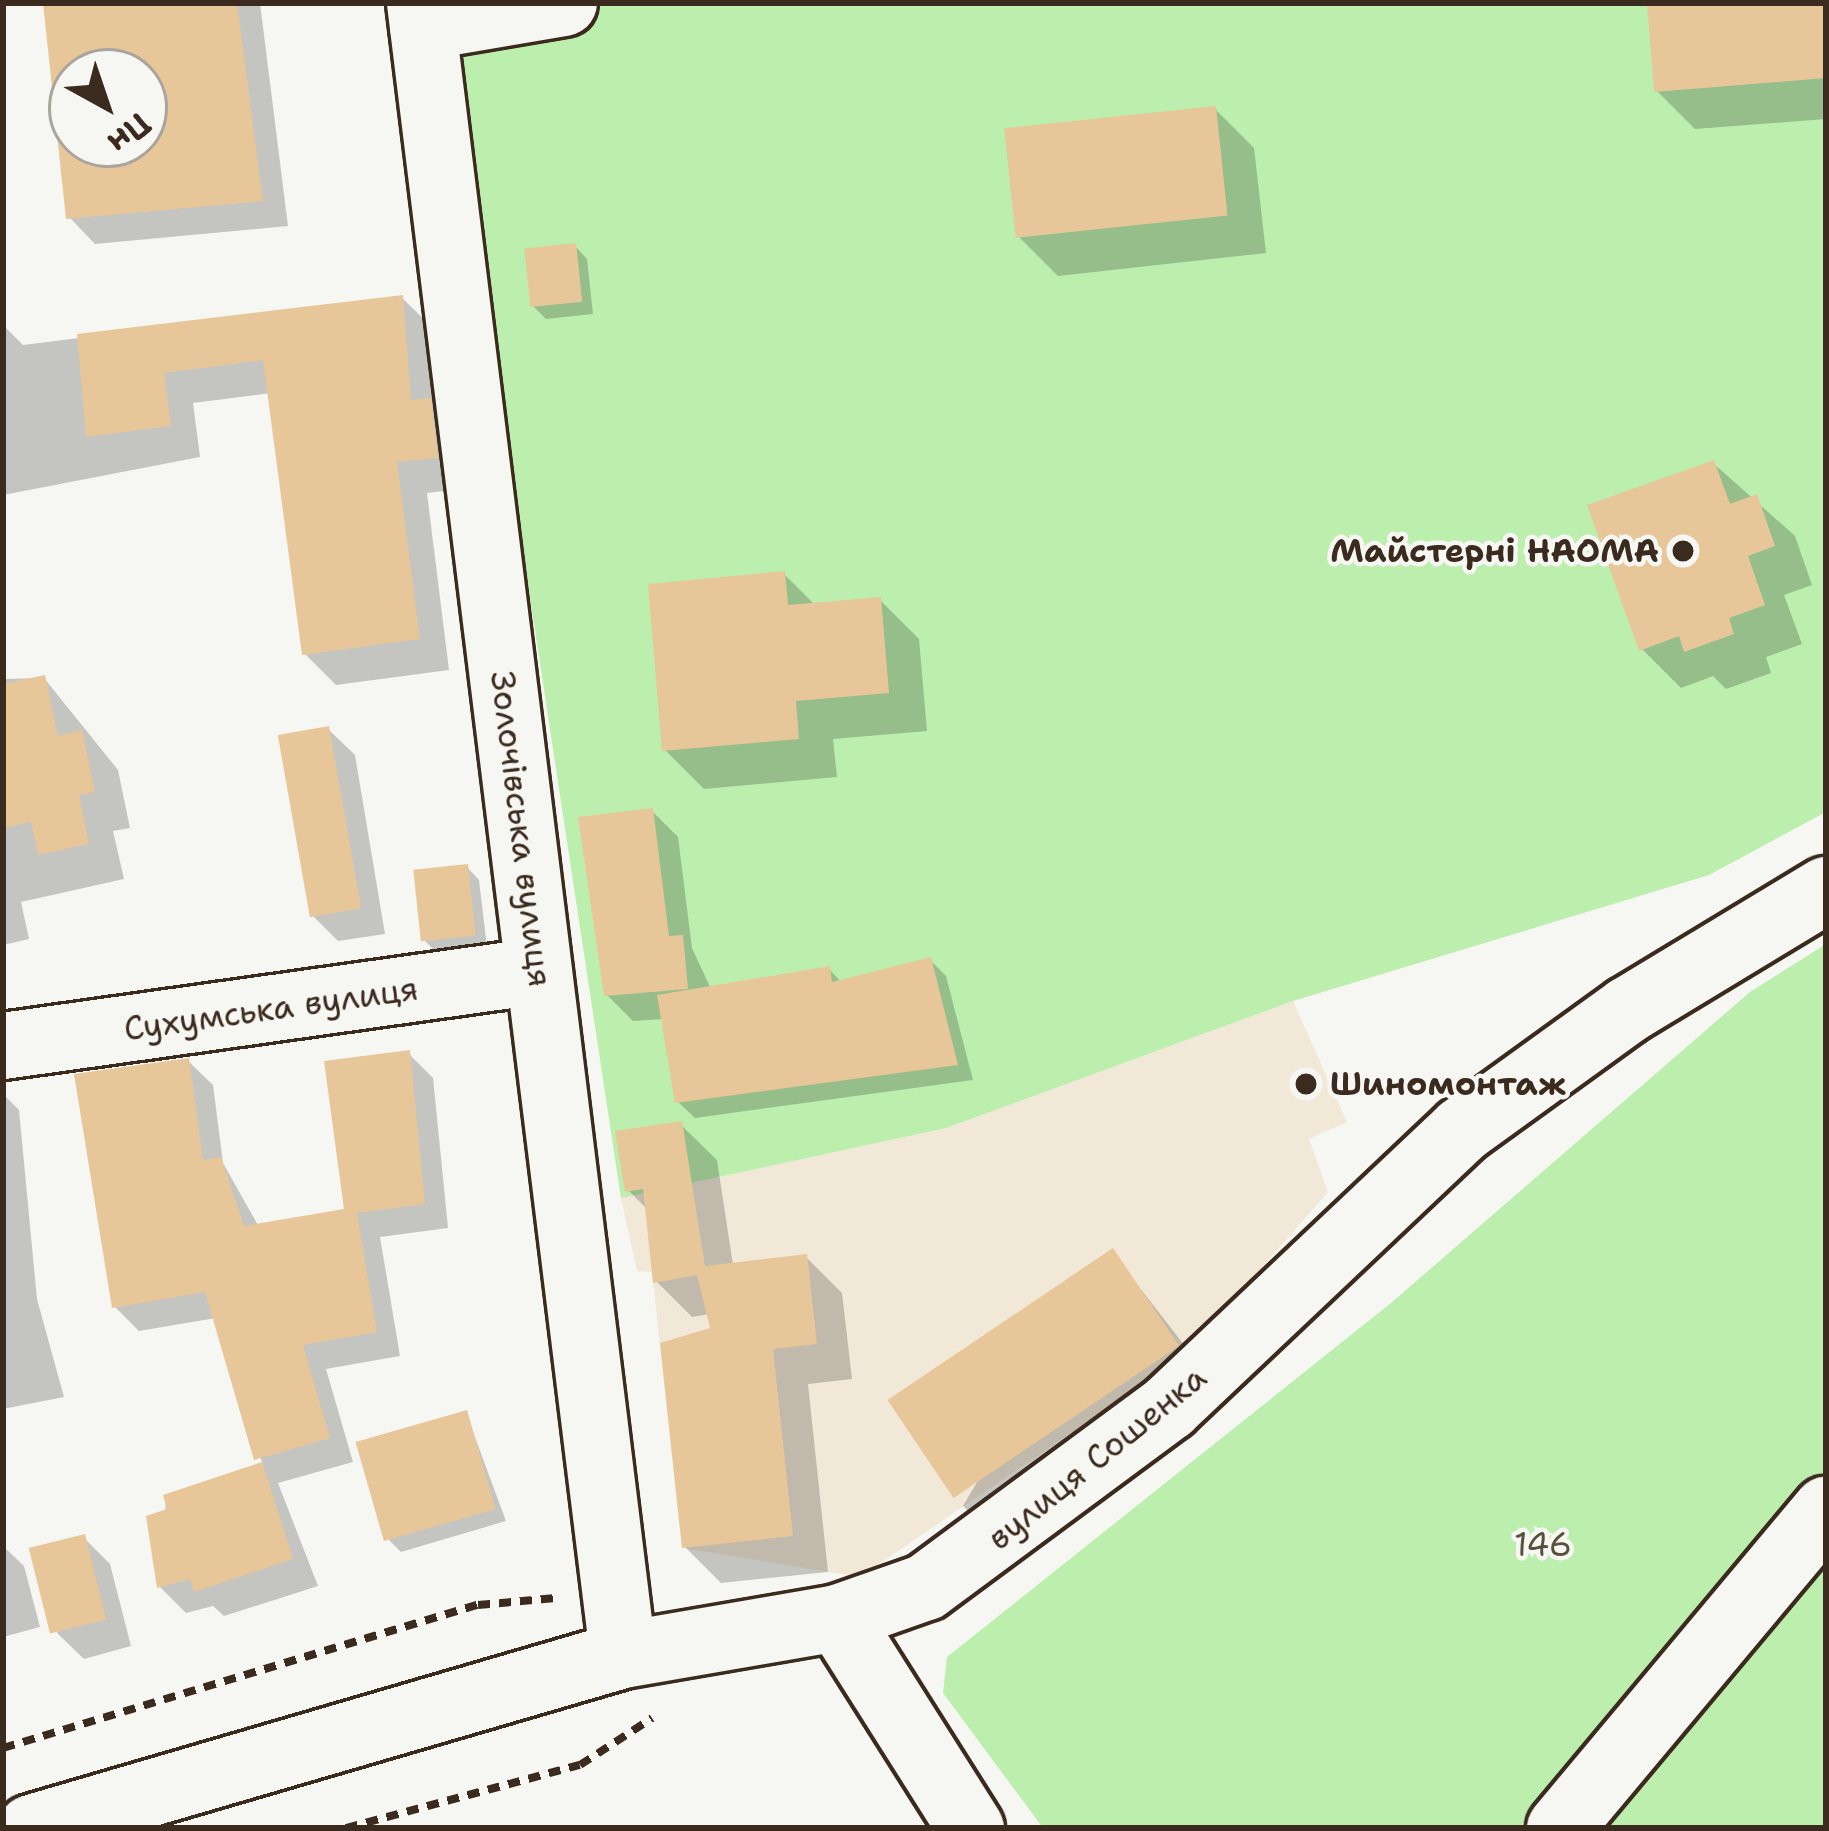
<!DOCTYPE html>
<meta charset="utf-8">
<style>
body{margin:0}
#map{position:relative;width:1829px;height:1831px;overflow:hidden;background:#f6f6f2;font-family:"Shantell Sans",sans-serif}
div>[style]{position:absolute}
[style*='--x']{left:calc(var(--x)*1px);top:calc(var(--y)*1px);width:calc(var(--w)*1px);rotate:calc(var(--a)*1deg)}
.built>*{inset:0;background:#f2e8d7}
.green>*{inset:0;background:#bceeae}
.shadow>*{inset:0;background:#0003}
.building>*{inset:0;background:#e7c799;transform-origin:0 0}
.path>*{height:8px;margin-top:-4px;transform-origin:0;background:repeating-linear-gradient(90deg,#3b2a1e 0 12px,transparent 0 21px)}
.roads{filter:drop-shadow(3px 0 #3b2a1e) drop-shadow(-3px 0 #3b2a1e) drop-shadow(0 3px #3b2a1e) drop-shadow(0 -3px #3b2a1e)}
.minor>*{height:66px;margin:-33px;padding:0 33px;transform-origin:33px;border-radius:33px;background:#f6f6f2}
.dots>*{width:33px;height:33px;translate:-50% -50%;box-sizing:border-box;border:6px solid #f6f6f2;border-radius:50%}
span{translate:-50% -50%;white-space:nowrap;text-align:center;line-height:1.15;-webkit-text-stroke:9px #f6f6f2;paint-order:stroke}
.poi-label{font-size:33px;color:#3b2a1e;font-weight:700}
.right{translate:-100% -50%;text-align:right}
.left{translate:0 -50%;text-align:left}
.street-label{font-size:33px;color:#3b2a1e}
.park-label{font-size:33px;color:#55513b}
.frame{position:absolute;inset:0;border:6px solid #3b2a1e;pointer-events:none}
.north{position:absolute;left:48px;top:48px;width:120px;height:120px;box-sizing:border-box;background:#f6f6f2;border:3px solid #aba49d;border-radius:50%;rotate:140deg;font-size:33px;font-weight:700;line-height:48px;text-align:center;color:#3b2a1e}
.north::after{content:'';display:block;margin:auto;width:42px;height:54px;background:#3b2a1e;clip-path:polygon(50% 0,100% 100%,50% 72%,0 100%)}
</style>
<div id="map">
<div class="built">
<i style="clip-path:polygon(1293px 1001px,1347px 1122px,1309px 1139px,1328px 1192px,1185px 1355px,860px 1577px,682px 1548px,652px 1272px,637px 1271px,621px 1198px,946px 1128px)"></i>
</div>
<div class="green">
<i style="clip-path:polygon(440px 3px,1826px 3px,1826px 812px,1709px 875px,1293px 1001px,946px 1128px,621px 1198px)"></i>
<i style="clip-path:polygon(1826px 944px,1826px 1828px,1043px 1828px,943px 1693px,947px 1657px,1391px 1303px,1750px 992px)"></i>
</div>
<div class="shadow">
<i style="clip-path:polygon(evenodd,46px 3px,260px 3px,288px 226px,95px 244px,69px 217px,46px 3px,72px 72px,144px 72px,144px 144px,72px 144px,72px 72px)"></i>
<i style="clip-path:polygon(1650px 3px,1826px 3px,1826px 119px,1695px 129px,1656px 90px)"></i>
<i style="clip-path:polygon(1215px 109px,1254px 148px,1266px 253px,1058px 276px,1019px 237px)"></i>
<i style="clip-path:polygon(575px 246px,587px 259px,593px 314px,546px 319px,533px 306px)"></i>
<i style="clip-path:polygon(402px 298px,434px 329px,468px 488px,427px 493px,449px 670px,336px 685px,304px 653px,271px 393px,193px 403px,200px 457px,3px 495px,3px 325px,23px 345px)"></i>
<i style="clip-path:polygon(1713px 463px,1795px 536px,1812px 585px,1784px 595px,1802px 644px,1766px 657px,1771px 673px,1726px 689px,1713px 676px,1681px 688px,1642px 649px)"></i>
<i style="clip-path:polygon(784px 574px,815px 605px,880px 600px,919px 639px,927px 731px,833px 739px,837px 777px,704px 789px,665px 750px)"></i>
<i style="clip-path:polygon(44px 678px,118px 770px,130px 828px,113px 831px,124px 879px,21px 902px,29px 939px,3px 945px,3px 679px)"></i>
<i style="clip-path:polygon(328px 729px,355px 755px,385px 934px,338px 941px,312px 915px)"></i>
<i style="clip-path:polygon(652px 811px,678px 837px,692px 948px,711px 989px,829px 969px,842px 983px,930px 960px,946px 976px,973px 1080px,695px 1118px,678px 1102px,664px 1019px,633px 1021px,607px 995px)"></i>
<i style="clip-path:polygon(467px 867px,479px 880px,487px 947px,437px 953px,425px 941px)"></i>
<i style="clip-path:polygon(409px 1054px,433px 1078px,448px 1228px,380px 1237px,400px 1356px,326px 1369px,353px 1462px,278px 1483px,318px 1586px,224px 1616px,213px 1606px,186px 1613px,160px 1587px,166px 1497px,263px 1465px,216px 1318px,139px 1331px,115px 1307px,188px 1061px,213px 1085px,223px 1163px,259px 1227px,347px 1212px)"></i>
<i style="clip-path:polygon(3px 1094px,19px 1110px,37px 1299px,64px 1397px,3px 1409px)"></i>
<i style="clip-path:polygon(680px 1124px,717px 1160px,733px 1265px,806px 1257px,842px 1293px,852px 1379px,808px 1384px,828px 1572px,721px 1583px,685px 1547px,713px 1331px,709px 1314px,692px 1317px,656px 1281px,648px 1210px,628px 1190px)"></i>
<i style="clip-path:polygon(1112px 1252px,1216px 1386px,1002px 1545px,963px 1506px)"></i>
<i style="clip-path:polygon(466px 1413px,506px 1521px,401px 1552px,389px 1540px)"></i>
<i style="clip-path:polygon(84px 1538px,110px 1564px,131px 1646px,84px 1659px,57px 1633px)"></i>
<i style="clip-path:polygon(3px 1546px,24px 1566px,40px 1627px,3px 1637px)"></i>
</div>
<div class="building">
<i style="clip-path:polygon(evenodd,43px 3px,237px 3px,263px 201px,66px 219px,43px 3px,72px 72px,144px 72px,144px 144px,72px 144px,72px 72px)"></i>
<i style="clip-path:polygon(1647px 3px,1826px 3px,1826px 78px,1654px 92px)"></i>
<i style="left:1216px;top:106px;width:110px;height:213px;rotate:84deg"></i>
<i style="left:576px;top:243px;width:59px;height:52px;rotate:84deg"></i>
<i style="clip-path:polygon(403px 295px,411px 400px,431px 398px,438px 458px,397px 462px,420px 639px,302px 655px,263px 360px,164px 373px,171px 426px,86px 437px,77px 334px)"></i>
<i style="clip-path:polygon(1714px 460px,1730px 504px,1757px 494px,1775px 546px,1748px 556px,1765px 605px,1729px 618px,1734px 634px,1684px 652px,1679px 636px,1639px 651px,1587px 505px)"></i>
<i style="clip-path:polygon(785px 571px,788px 605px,881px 597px,889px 693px,796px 701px,799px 739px,662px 751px,648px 584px)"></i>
<i style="clip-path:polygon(45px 675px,58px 736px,82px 730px,95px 792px,79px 795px,89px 844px,38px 855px,31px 822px,3px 828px,3px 684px)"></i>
<i style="left:329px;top:726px;width:185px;height:52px;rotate:80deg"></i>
<i style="clip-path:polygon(653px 808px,669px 936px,683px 935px,688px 989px,604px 996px,578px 817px)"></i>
<i style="left:468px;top:864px;width:72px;height:55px;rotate:84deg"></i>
<i style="clip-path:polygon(931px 957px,958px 1065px,675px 1103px,657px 995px,830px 966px,832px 982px)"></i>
<i style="clip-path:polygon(410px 1050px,425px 1204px,357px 1213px,377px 1332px,303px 1345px,330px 1438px,254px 1460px,205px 1292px,112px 1308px,74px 1074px,189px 1058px,203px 1160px,221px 1157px,244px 1226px,344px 1209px,324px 1061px)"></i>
<i style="clip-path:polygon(682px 1121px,705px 1266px,807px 1254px,817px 1344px,773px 1349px,793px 1536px,682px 1548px,660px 1343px,710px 1328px,697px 1275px,653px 1283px,643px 1189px,625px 1192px,615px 1131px)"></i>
<i style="left:1113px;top:1248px;width:118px;height:272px;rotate:56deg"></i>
<i style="left:467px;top:1410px;width:103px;height:116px;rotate:74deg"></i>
<i style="clip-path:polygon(262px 1462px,293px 1559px,194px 1592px,190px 1579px,157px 1588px,146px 1516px,167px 1509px,163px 1495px)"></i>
<i style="left:85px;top:1534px;width:88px;height:58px;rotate:76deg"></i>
</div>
<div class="path">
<i style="--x:3;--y:1748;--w:496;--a:-16.8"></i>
<i style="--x:478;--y:1605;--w:78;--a:-5.1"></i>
<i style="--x:346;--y:1828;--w:242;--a:-15.1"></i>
<i style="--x:580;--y:1765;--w:86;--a:-33.1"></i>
</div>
<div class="roads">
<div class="minor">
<i style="--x:420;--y:3;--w:1664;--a:82.99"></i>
<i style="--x:423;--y:27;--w:143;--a:-9.7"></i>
<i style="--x:3;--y:1046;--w:541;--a:-7.97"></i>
<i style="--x:838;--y:1618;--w:249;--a:57.7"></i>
<i style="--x:31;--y:1828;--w:617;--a:-16.29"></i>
<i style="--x:623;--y:1655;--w:218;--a:-9.8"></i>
<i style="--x:838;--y:1618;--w:93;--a:-19.4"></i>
<i style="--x:926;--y:1587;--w:302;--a:-36.5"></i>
<i style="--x:1169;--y:1407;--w:403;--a:-43.4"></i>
<i style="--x:1462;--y:1130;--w:205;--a:-35.9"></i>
<i style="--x:1628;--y:1010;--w:232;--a:-31.2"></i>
<i style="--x:1560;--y:1828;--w:415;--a:-50.1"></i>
</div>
</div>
<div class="dots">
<i style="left:1683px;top:551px;background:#3b2a1e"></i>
<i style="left:1306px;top:1084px;background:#3b2a1e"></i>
</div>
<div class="poi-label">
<span class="right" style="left:1659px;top:551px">Майстерні НАОМА</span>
<span class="left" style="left:1330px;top:1084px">Шиномонтаж</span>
</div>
<div class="street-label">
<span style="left:521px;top:829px;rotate:83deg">Золочівська вулиця</span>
<span style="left:271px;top:1009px;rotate:-8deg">Сухумська вулиця</span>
<span style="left:1097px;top:1458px;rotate:-39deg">вулиця Сошенка</span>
</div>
<div class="park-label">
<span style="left:1543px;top:1545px">146</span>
</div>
<div class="frame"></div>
<div class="north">Пн</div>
</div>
